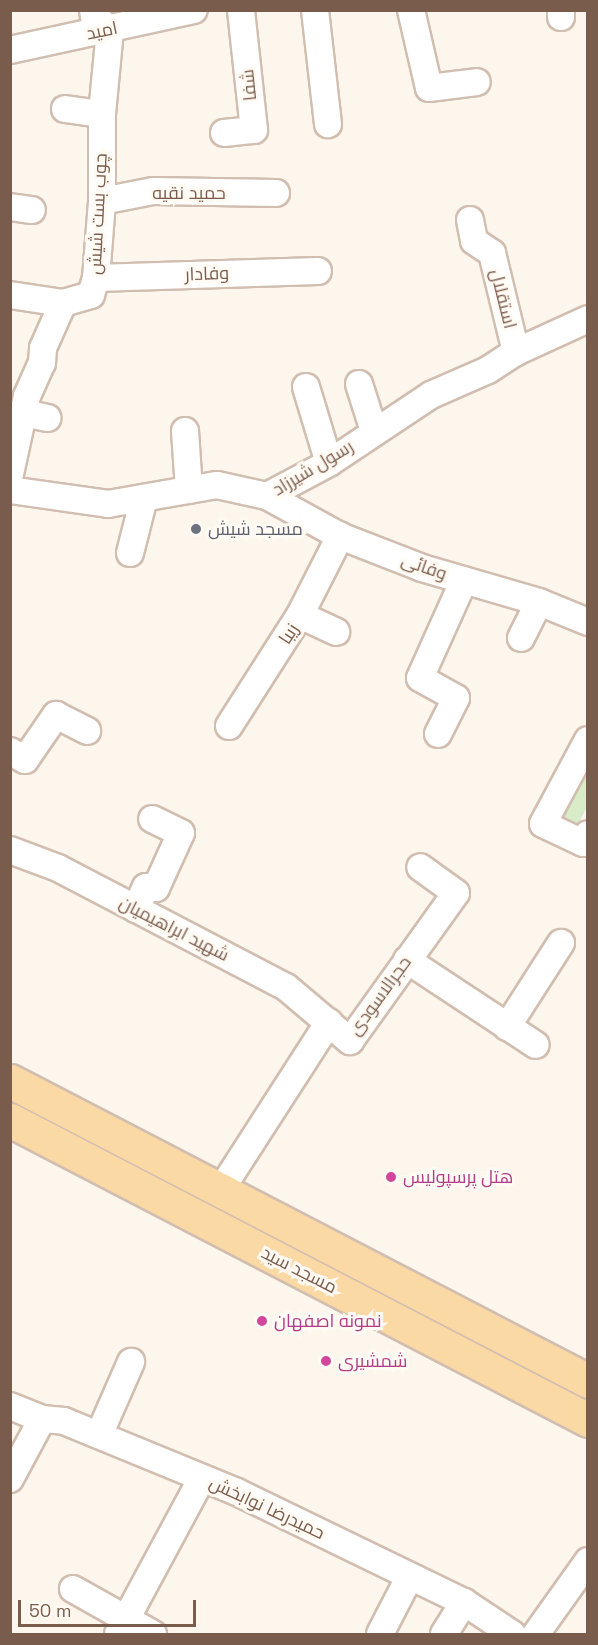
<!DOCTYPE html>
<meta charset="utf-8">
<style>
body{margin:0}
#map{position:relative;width:598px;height:1645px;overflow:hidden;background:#fdf6ec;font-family:"Space Grotesk",Cairo,sans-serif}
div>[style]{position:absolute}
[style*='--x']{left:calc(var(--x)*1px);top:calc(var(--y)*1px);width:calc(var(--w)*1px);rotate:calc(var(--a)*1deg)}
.green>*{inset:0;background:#d8ecc9}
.roads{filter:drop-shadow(2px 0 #d1beb0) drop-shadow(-2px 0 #d1beb0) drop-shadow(0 2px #d1beb0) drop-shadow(0 -2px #d1beb0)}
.minor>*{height:26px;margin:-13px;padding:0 13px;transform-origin:13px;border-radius:13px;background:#fff}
.primary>*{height:33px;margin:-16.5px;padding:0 16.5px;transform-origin:16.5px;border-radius:16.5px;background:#fbd9a5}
.dots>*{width:16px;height:16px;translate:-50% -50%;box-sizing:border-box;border:3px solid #fffaf3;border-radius:50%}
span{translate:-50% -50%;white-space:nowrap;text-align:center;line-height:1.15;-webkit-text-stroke:6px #fffaf3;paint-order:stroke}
.street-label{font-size:18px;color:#7a5c4d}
.worship-label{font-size:18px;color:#5b616d}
.left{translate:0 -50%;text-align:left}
.hotel-label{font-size:18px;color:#b23c85}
.frame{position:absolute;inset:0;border:12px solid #7a5c4d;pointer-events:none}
.scale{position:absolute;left:18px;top:1600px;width:178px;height:27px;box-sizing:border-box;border:3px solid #7a5c4d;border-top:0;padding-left:8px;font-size:18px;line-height:21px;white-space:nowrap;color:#7a5c4d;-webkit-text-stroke:4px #fffaf3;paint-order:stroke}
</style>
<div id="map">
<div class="green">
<i style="clip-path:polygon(587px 751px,587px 807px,573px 834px,553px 824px)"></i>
</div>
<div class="roads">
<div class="minor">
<i style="--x:93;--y:10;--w:6;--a:81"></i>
<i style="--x:94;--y:16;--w:21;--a:41"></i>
<i style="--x:315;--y:10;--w:115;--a:83.5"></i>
<i style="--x:411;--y:10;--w:80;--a:77"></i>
<i style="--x:429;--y:88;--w:48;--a:-7.1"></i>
<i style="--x:561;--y:10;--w:7;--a:90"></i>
<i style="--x:10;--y:50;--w:188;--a:-12.3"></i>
<i style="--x:65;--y:109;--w:37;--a:8"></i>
<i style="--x:224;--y:133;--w:30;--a:-6"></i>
<i style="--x:254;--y:130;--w:121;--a:-96.2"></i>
<i style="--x:102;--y:201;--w:52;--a:-11.1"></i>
<i style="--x:153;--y:191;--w:123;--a:0.9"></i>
<i style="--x:10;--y:207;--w:22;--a:8"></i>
<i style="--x:470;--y:220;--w:21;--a:79"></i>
<i style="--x:474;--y:241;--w:22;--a:34"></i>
<i style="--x:492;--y:253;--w:102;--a:76.4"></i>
<i style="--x:96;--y:278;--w:222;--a:-1.8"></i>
<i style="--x:10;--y:295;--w:54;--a:8.6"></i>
<i style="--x:359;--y:384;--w:49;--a:72.3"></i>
<i style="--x:306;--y:387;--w:79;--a:73.2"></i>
<i style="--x:24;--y:413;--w:24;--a:12"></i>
<i style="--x:185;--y:431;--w:59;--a:86.1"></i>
<i style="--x:10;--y:474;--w:80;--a:-77.7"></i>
<i style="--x:27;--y:396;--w:36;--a:-66"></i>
<i style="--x:42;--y:363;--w:15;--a:-86"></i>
<i style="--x:43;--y:348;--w:49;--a:-66"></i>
<i style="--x:63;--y:303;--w:29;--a:-16"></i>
<i style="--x:91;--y:295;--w:18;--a:-74"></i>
<i style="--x:96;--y:278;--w:77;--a:-85.5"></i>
<i style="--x:102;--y:201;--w:87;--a:-90"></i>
<i style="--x:102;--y:114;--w:84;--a:-84.6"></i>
<i style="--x:10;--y:490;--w:99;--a:8.1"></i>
<i style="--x:108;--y:504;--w:111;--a:-9.9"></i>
<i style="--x:217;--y:485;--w:51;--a:12.4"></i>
<i style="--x:267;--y:496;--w:70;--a:-28"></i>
<i style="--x:329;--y:463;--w:123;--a:-33.7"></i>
<i style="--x:431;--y:395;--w:62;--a:-23.7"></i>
<i style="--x:488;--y:370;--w:33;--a:-33"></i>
<i style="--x:516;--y:352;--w:79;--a:-24.6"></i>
<i style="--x:267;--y:496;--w:83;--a:28.7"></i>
<i style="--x:340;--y:536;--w:88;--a:21.3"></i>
<i style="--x:422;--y:568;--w:122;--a:16.2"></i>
<i style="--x:539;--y:602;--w:53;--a:22.2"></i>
<i style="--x:130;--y:553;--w:57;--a:-75.7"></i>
<i style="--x:300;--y:615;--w:40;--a:25"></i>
<i style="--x:521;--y:638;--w:40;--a:-63.4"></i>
<i style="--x:229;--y:726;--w:132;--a:-57.4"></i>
<i style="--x:300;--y:615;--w:89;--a:-63.1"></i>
<i style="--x:438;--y:734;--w:40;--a:-63.4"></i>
<i style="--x:456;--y:698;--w:41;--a:-150.9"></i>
<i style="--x:420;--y:678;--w:107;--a:-65.8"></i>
<i style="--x:588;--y:740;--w:95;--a:118.2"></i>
<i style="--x:543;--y:824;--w:44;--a:25.4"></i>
<i style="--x:583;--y:843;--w:10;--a:-61"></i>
<i style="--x:10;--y:751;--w:17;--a:31"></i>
<i style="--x:25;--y:760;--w:55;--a:-55.4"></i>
<i style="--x:56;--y:715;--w:35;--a:27"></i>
<i style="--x:10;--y:850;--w:51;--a:20.6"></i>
<i style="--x:58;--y:868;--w:257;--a:27.6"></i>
<i style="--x:286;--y:987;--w:84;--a:40.2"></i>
<i style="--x:350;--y:1041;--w:182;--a:-54.4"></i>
<i style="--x:456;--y:893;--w:44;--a:-144.2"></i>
<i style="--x:136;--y:909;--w:24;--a:-66"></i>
<i style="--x:146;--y:887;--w:10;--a:6"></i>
<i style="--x:156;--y:888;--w:60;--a:-65.6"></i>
<i style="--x:181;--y:833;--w:32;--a:-154"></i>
<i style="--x:407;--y:960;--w:154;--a:33.4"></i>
<i style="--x:507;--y:1027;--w:100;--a:-57.3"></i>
<i style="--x:220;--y:1191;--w:201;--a:-57.2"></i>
<i style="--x:10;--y:1406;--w:35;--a:22"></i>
<i style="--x:42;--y:1419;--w:22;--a:5"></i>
<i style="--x:64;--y:1421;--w:187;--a:22.3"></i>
<i style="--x:237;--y:1492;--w:252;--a:25.9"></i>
<i style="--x:464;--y:1602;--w:58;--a:33.7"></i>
<i style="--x:99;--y:1435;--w:80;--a:-66.3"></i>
<i style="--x:10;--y:1479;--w:68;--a:-61.9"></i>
<i style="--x:73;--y:1589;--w:92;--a:29.4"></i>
<i style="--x:118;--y:1634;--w:177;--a:-61.7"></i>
<i style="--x:380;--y:1634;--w:65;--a:-62.7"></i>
<i style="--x:444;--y:1634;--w:38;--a:-58"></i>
<i style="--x:536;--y:1634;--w:90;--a:-54.5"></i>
</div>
<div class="primary">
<i style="--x:10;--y:1081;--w:651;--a:27.43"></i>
<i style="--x:10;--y:1120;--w:651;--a:27.43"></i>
</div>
</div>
<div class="dots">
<i style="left:196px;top:529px;background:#6b7280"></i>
<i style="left:391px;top:1177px;background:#d1479c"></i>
<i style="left:262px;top:1321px;background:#d1479c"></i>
<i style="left:326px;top:1361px;background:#d1479c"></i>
</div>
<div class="street-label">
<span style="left:102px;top:31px;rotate:-12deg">امید</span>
<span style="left:249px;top:85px;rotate:-96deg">شفا</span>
<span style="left:189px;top:193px">حمید نقیه</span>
<span style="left:98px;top:214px;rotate:-87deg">چوب بست شیش</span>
<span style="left:207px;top:274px;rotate:-2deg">وفادار</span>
<span style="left:503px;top:299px;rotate:76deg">استقلال</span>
<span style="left:313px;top:468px;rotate:-31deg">رسول شیرزاد</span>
<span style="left:424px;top:567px;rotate:19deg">وفائی</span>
<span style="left:289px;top:634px;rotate:-57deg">زیبا</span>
<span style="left:174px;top:929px;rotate:27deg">شهید ابراهیمیان</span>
<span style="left:380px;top:996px;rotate:-54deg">حجرالاسودی</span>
<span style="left:299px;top:1270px;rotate:27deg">مسجد سید</span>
<span style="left:267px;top:1508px;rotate:25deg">حمیدرضا نوابخش</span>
</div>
<div class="worship-label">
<span class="left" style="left:208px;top:529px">مسجد شیش</span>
</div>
<div class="hotel-label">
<span class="left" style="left:403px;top:1177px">هتل پرسپولیس</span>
<span class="left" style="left:274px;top:1321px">نمونه اصفهان</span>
<span class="left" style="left:338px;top:1361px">شمشیری</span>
</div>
<div class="frame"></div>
<div class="scale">50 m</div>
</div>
